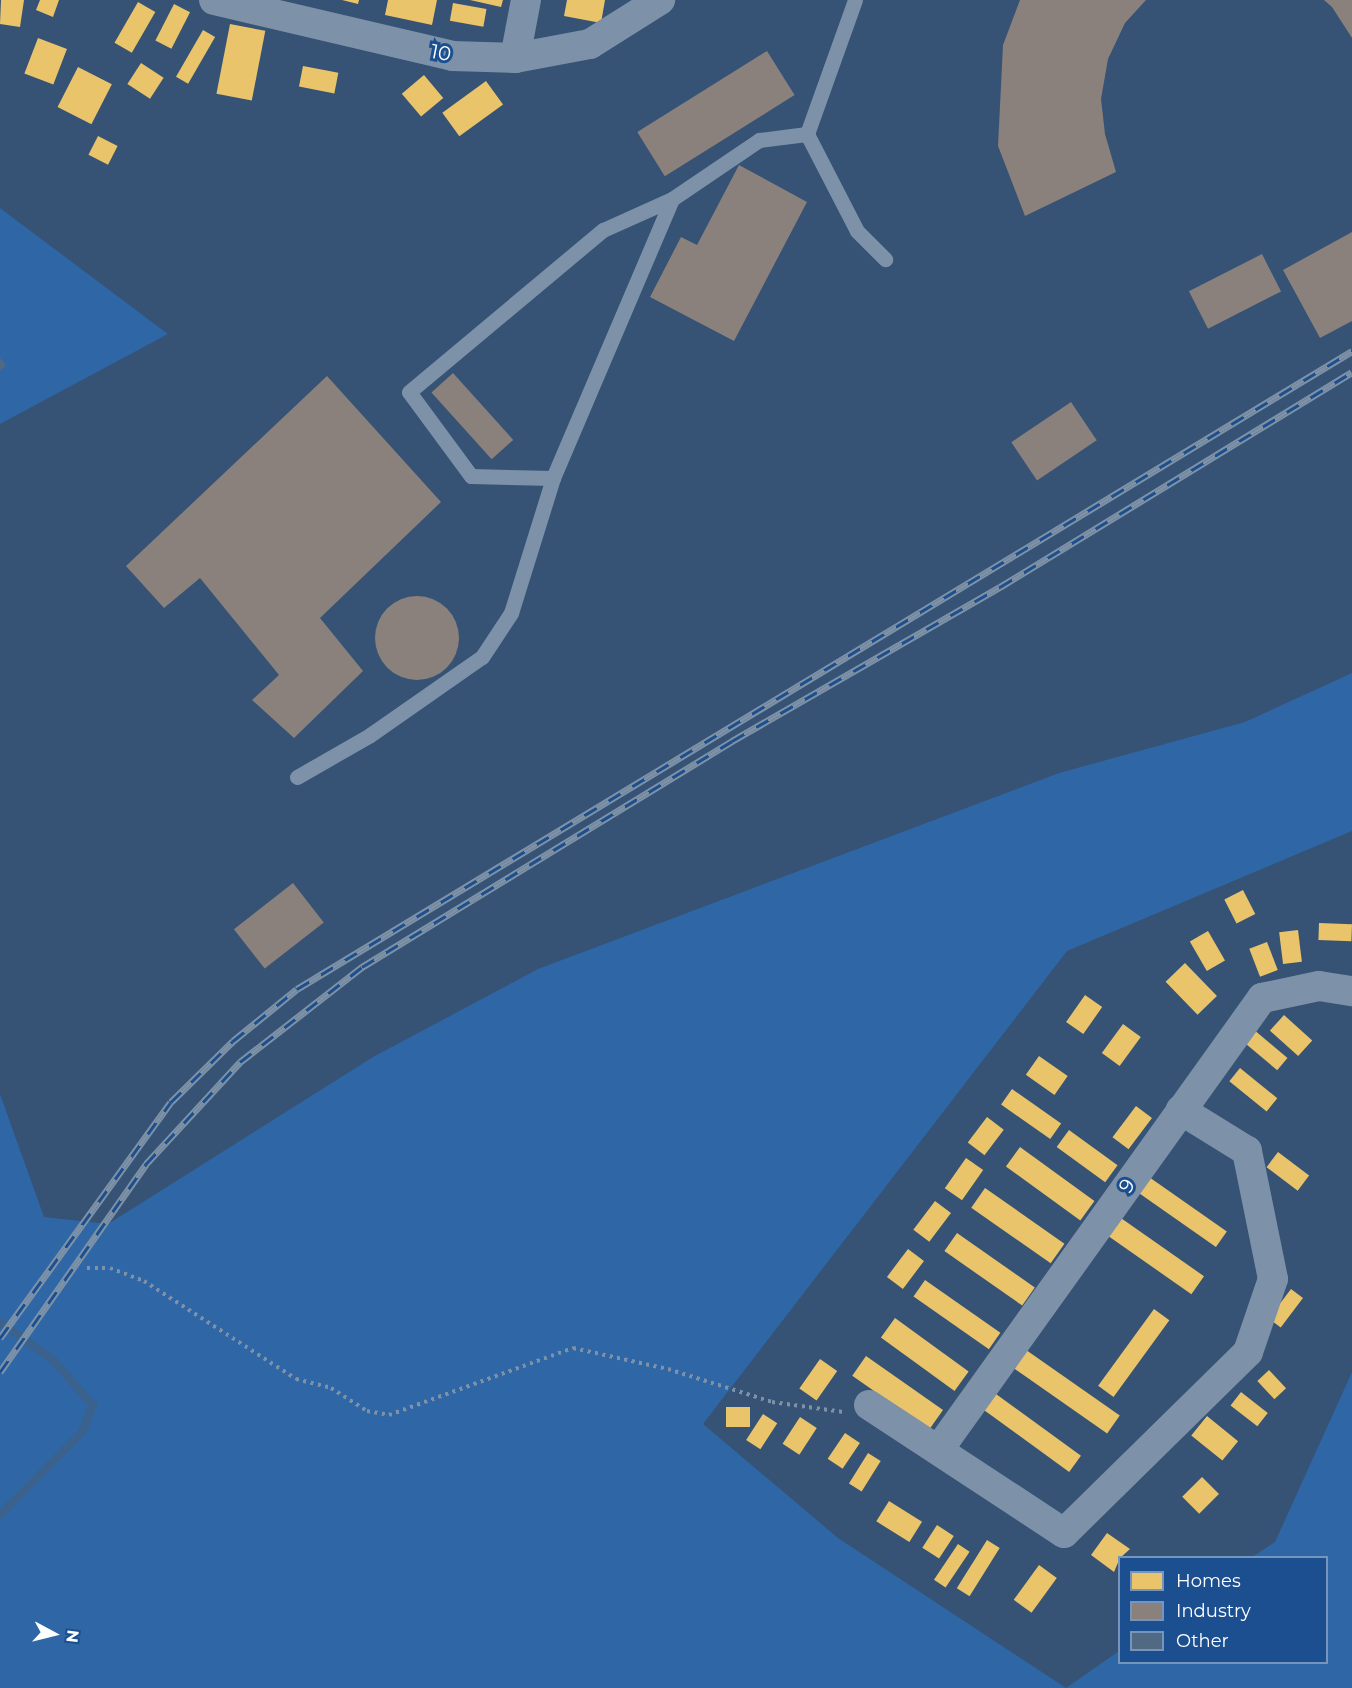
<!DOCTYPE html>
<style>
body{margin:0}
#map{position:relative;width:1352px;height:1688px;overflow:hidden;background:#365274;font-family:Montserrat,sans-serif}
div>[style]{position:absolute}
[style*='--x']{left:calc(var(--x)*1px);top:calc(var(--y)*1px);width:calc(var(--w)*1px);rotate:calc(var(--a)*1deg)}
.green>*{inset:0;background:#2f66a5}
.homes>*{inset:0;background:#e9c46a;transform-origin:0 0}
.industry>*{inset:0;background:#8a817c;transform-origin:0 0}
.round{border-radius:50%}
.stream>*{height:8px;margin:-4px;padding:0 4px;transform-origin:4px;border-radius:4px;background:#3b618d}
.building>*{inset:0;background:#526984}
.path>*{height:4px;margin-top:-2px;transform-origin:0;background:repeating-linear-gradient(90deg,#7d92a8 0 3px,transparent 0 7.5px)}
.service>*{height:15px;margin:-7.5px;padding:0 7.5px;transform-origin:7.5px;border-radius:7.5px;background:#7d92a8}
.minor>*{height:30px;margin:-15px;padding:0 15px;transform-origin:15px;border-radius:15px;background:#7d92a8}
.rail>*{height:7px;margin-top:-3.5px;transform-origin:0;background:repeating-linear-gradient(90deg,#1b4f8f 0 14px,#7e92a7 0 28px);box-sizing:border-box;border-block:2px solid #7e92a7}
span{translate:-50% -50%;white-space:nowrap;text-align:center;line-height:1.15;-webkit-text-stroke:6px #1b4f8f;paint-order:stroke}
.street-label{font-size:20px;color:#fff}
.legend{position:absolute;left:1118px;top:1556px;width:210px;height:108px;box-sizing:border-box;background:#1b4f8f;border:2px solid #7695bc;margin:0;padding:8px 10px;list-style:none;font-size:18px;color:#fff}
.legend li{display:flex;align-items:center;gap:12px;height:30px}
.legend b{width:30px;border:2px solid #7695bc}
.north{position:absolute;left:24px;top:1604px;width:60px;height:60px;-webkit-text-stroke:4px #1b4f8f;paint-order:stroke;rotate:97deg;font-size:16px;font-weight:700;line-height:24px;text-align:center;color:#fff}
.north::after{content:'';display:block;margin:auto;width:21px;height:27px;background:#fff;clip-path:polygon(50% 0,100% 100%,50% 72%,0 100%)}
</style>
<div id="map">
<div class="green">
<i style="clip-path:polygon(0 208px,168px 334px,0 424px)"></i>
<i style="clip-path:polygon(1352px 673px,1352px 831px,1067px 951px,703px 1424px,838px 1538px,1066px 1688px,1119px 1651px,1120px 1662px,1326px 1662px,1326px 1558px,1252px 1557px,1275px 1542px,1352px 1372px,1352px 1688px,0 1688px,0 1094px,44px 1217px,108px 1224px,373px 1057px,538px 969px,1059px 773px,1245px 722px)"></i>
</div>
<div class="homes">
<i style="clip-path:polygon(1px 0,24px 0,20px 27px,0 24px)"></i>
<i style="clip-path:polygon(40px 0,59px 0,53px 17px,36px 10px)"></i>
<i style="clip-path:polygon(342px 0,359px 0,358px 4px)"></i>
<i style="clip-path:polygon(388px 0,437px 0,432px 25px,385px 15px)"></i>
<i style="clip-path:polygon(470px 0,503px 0,501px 7px)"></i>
<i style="clip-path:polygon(567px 0,605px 0,601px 23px,564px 16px)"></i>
<i style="left:138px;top:2px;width:20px;height:47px;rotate:30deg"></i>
<i style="left:453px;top:3px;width:34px;height:18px;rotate:10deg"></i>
<i style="left:174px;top:4px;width:18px;height:41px;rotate:27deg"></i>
<i style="left:230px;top:24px;width:36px;height:71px;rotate:11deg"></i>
<i style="left:203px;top:30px;width:14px;height:54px;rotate:30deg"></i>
<i style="left:38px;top:38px;width:31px;height:38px;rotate:21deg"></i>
<i style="left:141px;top:63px;width:27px;height:25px;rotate:33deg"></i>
<i style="left:303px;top:66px;width:36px;height:21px;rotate:11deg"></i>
<i style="left:78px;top:67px;width:38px;height:45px;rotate:27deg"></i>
<i style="left:424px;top:75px;width:30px;height:29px;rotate:50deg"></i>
<i style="left:486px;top:81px;width:29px;height:54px;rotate:54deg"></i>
<i style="left:98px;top:136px;width:22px;height:21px;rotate:27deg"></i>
<i style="left:1243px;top:890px;width:27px;height:21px;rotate:63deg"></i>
<i style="left:1319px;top:923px;width:33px;height:17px;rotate:2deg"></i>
<i style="left:1298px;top:930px;width:32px;height:19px;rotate:83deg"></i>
<i style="left:1208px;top:931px;width:34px;height:21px;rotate:60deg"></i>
<i style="left:1267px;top:942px;width:30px;height:19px;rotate:69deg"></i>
<i style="left:1185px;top:963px;width:46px;height:27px;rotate:46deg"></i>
<i style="left:1085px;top:995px;width:21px;height:33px;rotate:35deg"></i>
<i style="left:1284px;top:1015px;width:38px;height:21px;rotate:42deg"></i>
<i style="left:1123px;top:1024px;width:22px;height:36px;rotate:36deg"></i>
<i style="left:1253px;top:1029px;width:45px;height:16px;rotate:40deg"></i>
<i style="left:1039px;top:1056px;width:35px;height:23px;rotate:35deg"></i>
<i style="left:1240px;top:1068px;width:48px;height:17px;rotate:39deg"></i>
<i style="left:1012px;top:1089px;width:60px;height:19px;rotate:35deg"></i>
<i style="left:1136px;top:1106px;width:20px;height:39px;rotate:37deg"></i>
<i style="left:987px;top:1117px;width:21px;height:32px;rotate:37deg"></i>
<i style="left:1069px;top:1130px;width:60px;height:21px;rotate:36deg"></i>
<i style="left:1020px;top:1147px;width:92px;height:24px;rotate:36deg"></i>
<i style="left:1278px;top:1152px;width:39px;height:19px;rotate:37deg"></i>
<i style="left:966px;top:1158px;width:21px;height:37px;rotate:35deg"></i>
<i style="left:1149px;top:1177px;width:95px;height:19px;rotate:35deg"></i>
<i style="left:985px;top:1188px;width:97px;height:24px;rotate:35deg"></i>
<i style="left:935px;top:1201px;width:20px;height:36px;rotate:37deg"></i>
<i style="left:1118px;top:1216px;width:105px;height:22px;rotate:35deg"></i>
<i style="left:957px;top:1233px;width:95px;height:22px;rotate:35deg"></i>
<i style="left:908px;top:1249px;width:20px;height:35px;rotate:37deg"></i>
<i style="left:925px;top:1280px;width:92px;height:20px;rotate:35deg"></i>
<i style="left:1291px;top:1289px;width:15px;height:37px;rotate:37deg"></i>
<i style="left:1154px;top:1309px;width:19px;height:95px;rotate:36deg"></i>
<i style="left:895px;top:1318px;width:91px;height:24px;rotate:36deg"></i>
<i style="left:1019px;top:1345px;width:123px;height:22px;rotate:35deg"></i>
<i style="left:866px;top:1356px;width:94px;height:24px;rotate:35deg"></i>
<i style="left:820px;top:1359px;width:21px;height:36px;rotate:35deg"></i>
<i style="left:1269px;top:1370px;width:25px;height:16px;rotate:47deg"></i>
<i style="left:1241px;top:1392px;width:34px;height:17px;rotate:38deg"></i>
<i style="left:996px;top:1394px;width:105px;height:20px;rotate:36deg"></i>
<i style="left:726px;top:1407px;width:24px;height:20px"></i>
<i style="left:763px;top:1414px;width:17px;height:31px;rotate:33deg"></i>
<i style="left:1207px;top:1416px;width:40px;height:25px;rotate:39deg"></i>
<i style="left:800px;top:1417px;width:20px;height:32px;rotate:33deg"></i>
<i style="left:845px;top:1433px;width:18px;height:31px;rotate:34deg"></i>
<i style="left:868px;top:1453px;width:15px;height:36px;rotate:32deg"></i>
<i style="left:1202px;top:1477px;width:24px;height:28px;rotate:45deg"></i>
<i style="left:889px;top:1501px;width:39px;height:24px;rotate:32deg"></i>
<i style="left:937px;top:1525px;width:20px;height:27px;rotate:33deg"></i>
<i style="clip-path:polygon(1107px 1533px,1130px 1549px,1120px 1558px,1114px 1572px,1091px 1555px)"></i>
<i style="left:987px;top:1540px;width:15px;height:57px;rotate:32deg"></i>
<i style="left:958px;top:1544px;width:14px;height:43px;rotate:34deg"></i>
<i style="left:1039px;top:1565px;width:22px;height:43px;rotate:36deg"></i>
</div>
<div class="industry">
<i style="clip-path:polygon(1020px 0,1146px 0,1125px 23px,1108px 59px,1101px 99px,1105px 134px,1116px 172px,1025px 216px,998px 146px,1003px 45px)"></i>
<i style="clip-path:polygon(1324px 0,1352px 0,1352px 38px,1332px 7px)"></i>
<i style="left:767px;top:51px;width:52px;height:153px;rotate:58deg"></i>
<i style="clip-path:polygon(739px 165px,807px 202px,734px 341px,650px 297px,681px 237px,697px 245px)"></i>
<i style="clip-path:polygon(1352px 232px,1352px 321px,1320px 338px,1283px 270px)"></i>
<i style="left:1262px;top:254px;width:42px;height:82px;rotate:63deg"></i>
<i style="left:453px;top:373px;width:90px;height:29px;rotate:48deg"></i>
<i style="clip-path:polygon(327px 376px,441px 502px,320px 618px,363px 671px,294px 738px,252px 700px,279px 675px,200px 578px,164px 608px,126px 566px)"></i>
<i style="left:1071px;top:402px;width:46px;height:72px;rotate:56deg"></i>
<i class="round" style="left:375px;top:596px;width:84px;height:84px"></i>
<i style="left:293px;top:883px;width:50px;height:75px;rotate:52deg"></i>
</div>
<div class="stream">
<i style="--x:0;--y:1322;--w:65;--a:35.6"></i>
<i style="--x:53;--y:1360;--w:60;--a:48.4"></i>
<i style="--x:93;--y:1405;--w:29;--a:112"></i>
<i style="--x:82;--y:1432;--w:117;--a:134.7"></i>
</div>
<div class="building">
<i style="clip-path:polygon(0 358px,6px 365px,0 371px)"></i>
</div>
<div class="path">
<i style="--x:87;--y:1268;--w:23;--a:0"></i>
<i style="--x:110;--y:1268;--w:36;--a:21"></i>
<i style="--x:144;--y:1281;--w:181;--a:32.8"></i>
<i style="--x:296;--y:1379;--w:36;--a:14"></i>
<i style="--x:331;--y:1388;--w:43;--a:32.6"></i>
<i style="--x:367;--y:1411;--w:22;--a:10"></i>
<i style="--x:389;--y:1415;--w:196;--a:-20"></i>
<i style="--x:573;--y:1348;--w:97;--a:12.5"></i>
<i style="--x:668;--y:1369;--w:109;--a:17.6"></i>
<i style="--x:772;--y:1402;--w:72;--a:8"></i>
</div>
<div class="service">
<i style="--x:807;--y:134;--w:109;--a:62.7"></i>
<i style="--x:857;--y:231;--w:40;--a:45"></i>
<i style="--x:553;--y:478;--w:82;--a:-178.6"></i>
<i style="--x:471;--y:476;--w:104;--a:-126.4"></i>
<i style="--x:409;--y:392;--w:253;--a:-39.9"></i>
<i style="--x:603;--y:230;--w:76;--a:-24.2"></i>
<i style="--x:297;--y:777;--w:84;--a:-29.9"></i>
<i style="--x:370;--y:735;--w:136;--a:-34.9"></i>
<i style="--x:482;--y:657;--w:53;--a:-56.6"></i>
<i style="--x:511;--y:613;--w:141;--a:-72.7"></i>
<i style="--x:553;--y:478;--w:303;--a:-66.9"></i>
<i style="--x:672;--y:199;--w:105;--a:-34.1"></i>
<i style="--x:759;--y:140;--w:48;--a:-7.1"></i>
<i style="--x:807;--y:134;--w:142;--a:-70.3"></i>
</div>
<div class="minor">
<i style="--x:214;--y:0;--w:244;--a:13.2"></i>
<i style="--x:452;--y:56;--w:63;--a:1.8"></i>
<i style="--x:515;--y:58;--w:76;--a:-10.6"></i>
<i style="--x:590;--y:44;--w:83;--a:-32.2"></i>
<i style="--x:515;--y:58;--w:59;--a:-79.3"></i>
<i style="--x:869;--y:1405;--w:233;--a:33.3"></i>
<i style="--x:1064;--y:1533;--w:258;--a:-44.5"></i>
<i style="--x:1248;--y:1352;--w:77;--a:-71.1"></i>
<i style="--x:1273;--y:1279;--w:131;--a:-101.5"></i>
<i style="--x:1247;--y:1151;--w:78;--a:-148.2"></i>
<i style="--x:939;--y:1449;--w:555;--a:-54.39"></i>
<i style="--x:1262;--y:998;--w:58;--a:-11.9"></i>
<i style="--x:1319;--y:986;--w:33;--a:9"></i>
</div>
<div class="rail">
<i style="--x:0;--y:1338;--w:291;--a:-54.1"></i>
<i style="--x:171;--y:1102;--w:87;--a:-44.5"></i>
<i style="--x:233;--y:1041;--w:82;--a:-39.1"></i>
<i style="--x:297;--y:989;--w:1233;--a:-31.16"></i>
<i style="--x:0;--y:1372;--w:254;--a:-54.9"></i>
<i style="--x:146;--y:1164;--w:139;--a:-47.3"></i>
<i style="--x:240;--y:1062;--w:155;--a:-37.9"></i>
<i style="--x:362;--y:967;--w:434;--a:-31.4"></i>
<i style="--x:732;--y:741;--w:309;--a:-29.9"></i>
<i style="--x:1000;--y:587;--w:412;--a:-31.4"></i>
</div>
<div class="street-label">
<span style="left:441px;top:53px;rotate:11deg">10</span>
<span style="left:1127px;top:1186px;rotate:-54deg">9</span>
</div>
<ul class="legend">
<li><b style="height:16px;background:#e9c46a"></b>Homes</li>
<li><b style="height:16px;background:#8a817c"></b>Industry</li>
<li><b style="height:16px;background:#526984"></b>Other</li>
</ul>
<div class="north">N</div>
</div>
